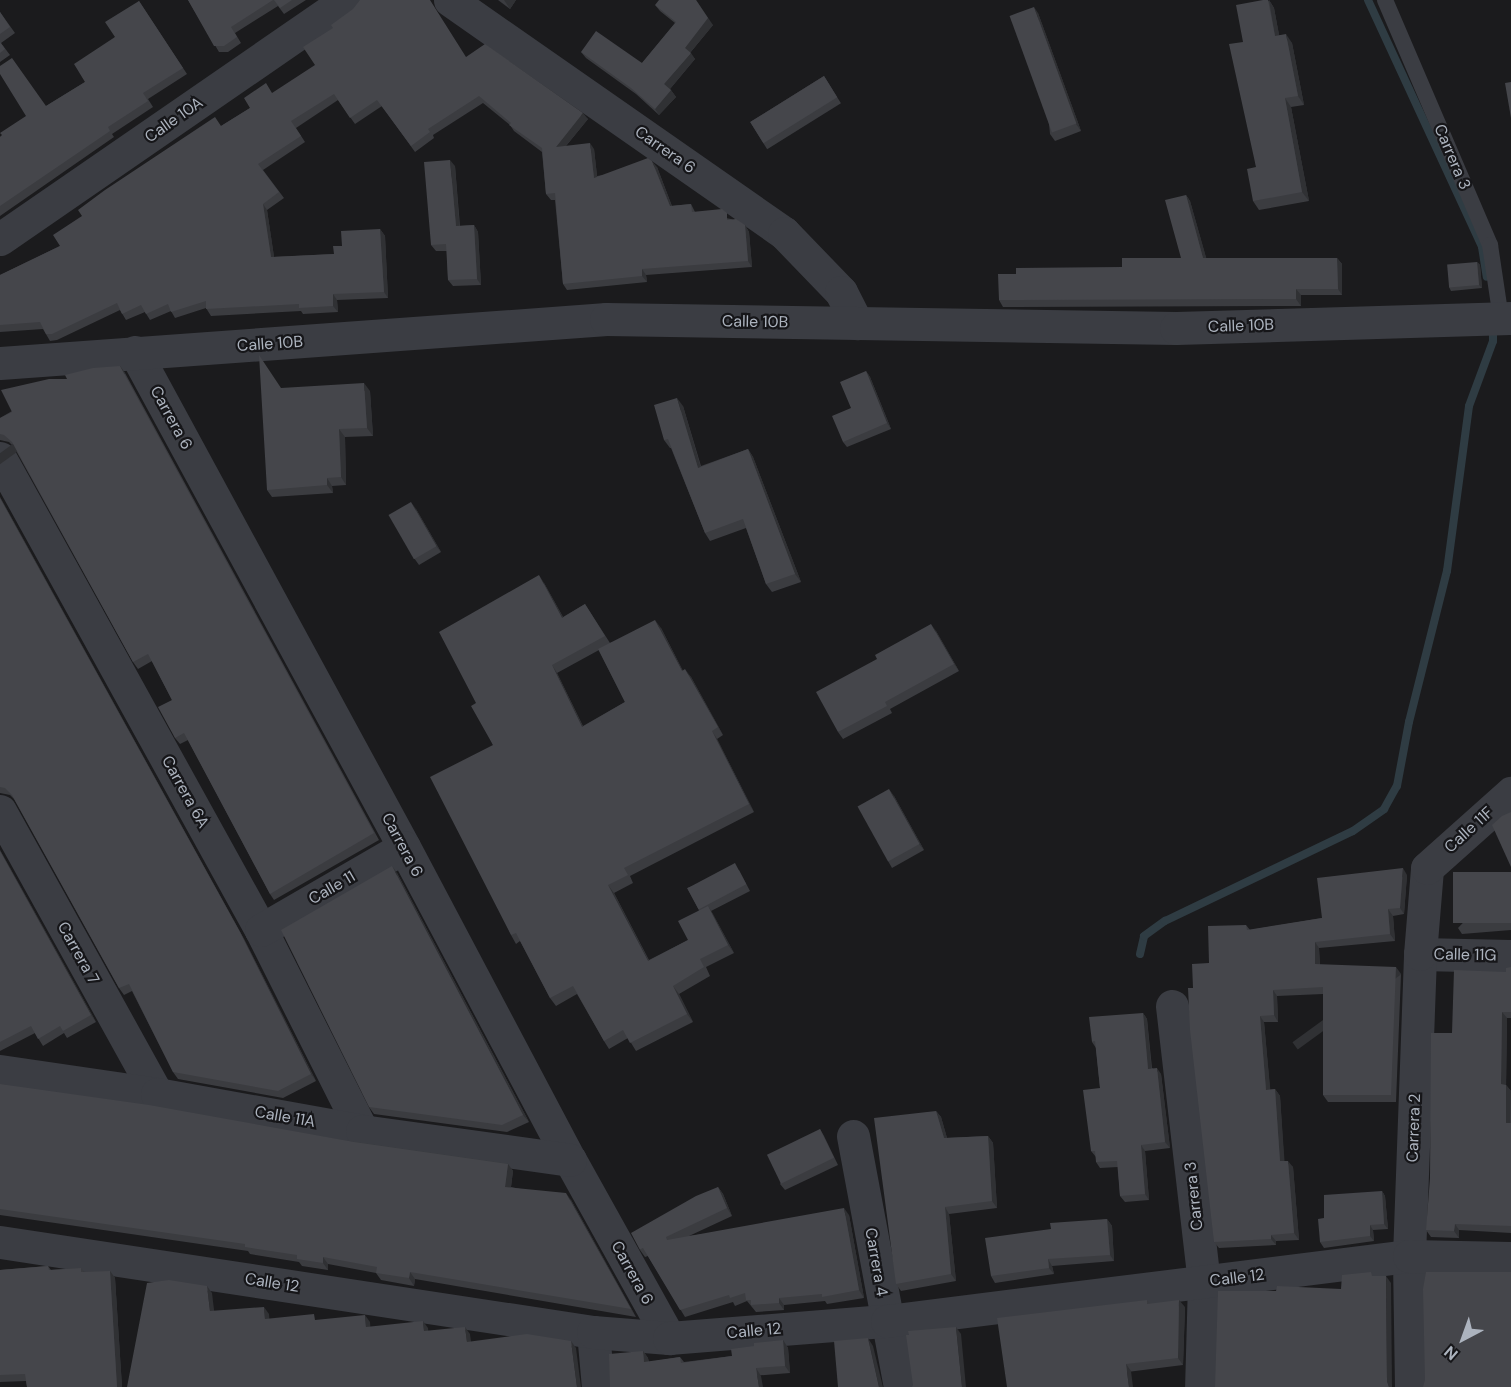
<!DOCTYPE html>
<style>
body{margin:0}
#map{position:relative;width:1511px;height:1387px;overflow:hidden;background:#1b1b1d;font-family:"DM Sans",sans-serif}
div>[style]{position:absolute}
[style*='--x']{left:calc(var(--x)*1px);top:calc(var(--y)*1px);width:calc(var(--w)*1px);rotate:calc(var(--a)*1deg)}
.stream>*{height:8px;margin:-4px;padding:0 4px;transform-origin:4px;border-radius:4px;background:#2f3c43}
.service>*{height:16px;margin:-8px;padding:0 8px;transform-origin:8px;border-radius:8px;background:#3b3d43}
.minor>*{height:33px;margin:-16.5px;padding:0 16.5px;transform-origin:16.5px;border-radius:16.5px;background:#3b3d43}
.tertiary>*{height:33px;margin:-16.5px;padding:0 16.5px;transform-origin:16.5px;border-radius:16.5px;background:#3b3d43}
.wall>*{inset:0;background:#3b3c40;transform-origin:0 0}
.shaded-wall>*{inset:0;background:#303134;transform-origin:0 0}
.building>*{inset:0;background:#45464b;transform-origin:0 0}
span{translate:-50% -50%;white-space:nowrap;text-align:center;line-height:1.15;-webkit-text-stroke:4.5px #161619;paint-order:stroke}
.street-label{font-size:16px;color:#acb3be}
.north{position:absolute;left:1433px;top:1309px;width:60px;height:60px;-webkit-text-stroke:4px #161619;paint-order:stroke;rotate:221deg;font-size:16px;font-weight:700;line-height:24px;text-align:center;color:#acb3be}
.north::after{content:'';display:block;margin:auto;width:21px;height:27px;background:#acb3be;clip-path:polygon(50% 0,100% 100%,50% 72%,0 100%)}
</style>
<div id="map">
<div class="stream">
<i style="--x:1368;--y:0;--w:272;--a:65.2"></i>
<i style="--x:1482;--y:247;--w:30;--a:81"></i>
<i style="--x:1140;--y:954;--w:18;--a:-77"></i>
<i style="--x:1144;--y:936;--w:26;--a:-36"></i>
<i style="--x:1165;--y:921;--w:208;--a:-25.6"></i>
<i style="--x:1353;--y:831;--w:38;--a:-35"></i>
<i style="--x:1384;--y:809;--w:26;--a:-61"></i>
<i style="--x:1397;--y:786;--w:65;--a:-79.4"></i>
<i style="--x:1409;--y:722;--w:156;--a:-75.9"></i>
<i style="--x:1447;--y:571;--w:166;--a:-82.4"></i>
<i style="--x:1469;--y:406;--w:69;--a:-69.7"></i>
<i style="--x:1493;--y:341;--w:16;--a:-90"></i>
</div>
<div class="service">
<i style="--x:1385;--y:0;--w:267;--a:66.8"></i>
<i style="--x:1490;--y:245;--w:75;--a:81.5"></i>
</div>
<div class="minor">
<i style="--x:450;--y:0;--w:407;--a:34.9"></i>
<i style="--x:784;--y:233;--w:82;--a:46"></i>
<i style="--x:841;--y:292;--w:35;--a:63"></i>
<i style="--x:0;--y:239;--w:421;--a:-34.6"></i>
<i style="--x:135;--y:352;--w:563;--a:61.48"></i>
<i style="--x:404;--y:847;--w:354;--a:62.1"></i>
<i style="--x:570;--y:1160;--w:204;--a:60.9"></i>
<i style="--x:0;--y:363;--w:608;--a:-4.15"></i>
<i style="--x:606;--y:319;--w:570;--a:0.9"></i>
<i style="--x:1176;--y:328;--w:335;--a:-1.7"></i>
<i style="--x:0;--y:458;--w:539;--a:61.06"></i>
<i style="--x:261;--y:930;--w:225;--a:63.3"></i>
<i style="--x:0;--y:811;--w:324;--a:61"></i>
<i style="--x:261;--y:930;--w:165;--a:-30.1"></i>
<i style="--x:1420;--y:954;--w:91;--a:1.3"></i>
<i style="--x:1172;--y:1006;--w:278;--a:83.4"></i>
<i style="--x:1204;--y:1282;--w:105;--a:91.6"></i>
<i style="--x:0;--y:1071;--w:159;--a:8.3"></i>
<i style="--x:157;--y:1094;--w:208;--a:10.2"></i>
<i style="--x:362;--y:1131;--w:210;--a:7.9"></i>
<i style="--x:853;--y:1136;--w:255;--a:79.4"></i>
<i style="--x:593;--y:1332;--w:55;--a:84.8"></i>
<i style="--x:1411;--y:1387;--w:131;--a:-90.9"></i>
<i style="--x:1409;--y:1256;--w:302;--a:-87.9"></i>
<i style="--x:1420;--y:954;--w:86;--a:-85.3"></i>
<i style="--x:1427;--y:868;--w:113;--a:-41.8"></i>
</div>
<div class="tertiary">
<i style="--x:0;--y:1242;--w:600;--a:8.63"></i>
<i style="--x:593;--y:1332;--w:76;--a:4.5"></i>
<i style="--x:669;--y:1338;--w:219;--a:-4.5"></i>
<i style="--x:887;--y:1321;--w:526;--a:-7.1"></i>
<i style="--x:1409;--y:1256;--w:102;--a:1.1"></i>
</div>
<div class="wall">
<i style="clip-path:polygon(188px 0,306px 0,284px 14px,278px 6px,235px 33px,241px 43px,228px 52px,219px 52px)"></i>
<i style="clip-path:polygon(498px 0,516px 0,510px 9px)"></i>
<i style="clip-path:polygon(1269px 0,1274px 8px,1279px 35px,1292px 43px,1304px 105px,1291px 107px,1309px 201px,1259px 210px,1253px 201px,1256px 167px,1243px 42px)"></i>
<i style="clip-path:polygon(139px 1px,187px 74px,148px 99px,153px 107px,112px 134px,114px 137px,0 216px,0 137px,46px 106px,85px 82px)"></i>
<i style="clip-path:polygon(655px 5px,713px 25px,690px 53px,695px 59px,670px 89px,676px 97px,659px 115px,636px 94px,586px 58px,581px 52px,642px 63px,675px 23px,660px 11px)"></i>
<i style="clip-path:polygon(0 12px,15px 33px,1px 43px,10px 55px,0 62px)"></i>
<i style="clip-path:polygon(1038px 13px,1081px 131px,1055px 141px,1050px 134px)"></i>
<i style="clip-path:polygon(466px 57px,588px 119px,566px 146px,594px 149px,597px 176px,657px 167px,672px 206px,691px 204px,695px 212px,731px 219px,745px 225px,749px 232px,752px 267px,646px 275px,647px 282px,567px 290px,563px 284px,555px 200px,551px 200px,546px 194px,542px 152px,514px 131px,510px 125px,483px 103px,433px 135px,434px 138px,415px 152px,382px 106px,355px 124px,338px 100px,296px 128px,305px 142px,263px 170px,284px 198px,267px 210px,274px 257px,334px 254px,342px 246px,380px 229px,385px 236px,388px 298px,337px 300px,338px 312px,303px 314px,301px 311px,211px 316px,206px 308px,175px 318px,171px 311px,150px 320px,145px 312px,126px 320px,120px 310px,57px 340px,50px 341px,43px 329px,0 332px,0 275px,60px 246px,221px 126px,250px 108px,273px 93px)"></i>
<i style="left:824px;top:76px;width:32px;height:87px;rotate:58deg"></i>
<i style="clip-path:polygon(455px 166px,460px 226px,474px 225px,478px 232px,481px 285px,453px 286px,448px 280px,447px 251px,436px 251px,431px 245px)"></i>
<i style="clip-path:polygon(1186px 195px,1190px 201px,1206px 258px,1337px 258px,1342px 264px,1342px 295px,1301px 295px,1301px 306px,1003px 307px,999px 300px,1122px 267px,1181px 258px)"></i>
<i style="clip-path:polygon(1477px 262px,1480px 265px,1482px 288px,1451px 291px,1449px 287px)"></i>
<i style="clip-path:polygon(120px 366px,125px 373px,379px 840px,274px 900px,270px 894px,188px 740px,180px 744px,175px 738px,172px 700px,152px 661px,138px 669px,133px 662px,14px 447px,9px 442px,0 440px,0 418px,67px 379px)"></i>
<i style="clip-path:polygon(866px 371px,870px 377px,891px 429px,847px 447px,843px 442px,851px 408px)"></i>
<i style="clip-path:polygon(282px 388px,370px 391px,373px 436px,345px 437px,346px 485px,332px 486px,333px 493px,272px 497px,267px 490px)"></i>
<i style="clip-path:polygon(683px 406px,701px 466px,748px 449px,753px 457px,801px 582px,772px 592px,766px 584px,746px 528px,710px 541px,705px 533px,671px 448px,670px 448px,664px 440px)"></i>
<i style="clip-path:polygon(0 497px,244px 939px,316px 1081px,283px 1098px,178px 1079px,173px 1072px,132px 991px,124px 995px,119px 988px,14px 799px,10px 795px,0 793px)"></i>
<i style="clip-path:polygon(416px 509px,441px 552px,419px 565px,414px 558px)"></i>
<i style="clip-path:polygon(evenodd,544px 583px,563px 617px,585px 604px,610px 643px,661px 628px,683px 671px,691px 677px,723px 735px,717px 739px,754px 812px,630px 876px,633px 883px,614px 893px,649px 960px,688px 940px,699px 910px,687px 888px,739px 870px,750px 891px,711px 911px,734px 953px,706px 967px,710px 976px,679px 994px,693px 1022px,636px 1051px,628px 1038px,609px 1049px,604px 1041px,577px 994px,556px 1006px,550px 998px,520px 941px,516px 944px,511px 935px,493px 745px,476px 703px,544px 583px,599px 650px,625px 702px,583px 726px,557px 673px,599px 650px)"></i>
<i style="clip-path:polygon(936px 631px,959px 671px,890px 709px,892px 713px,843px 739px,838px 732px)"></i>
<i style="clip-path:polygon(894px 796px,924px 850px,892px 868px,888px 861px)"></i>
<i style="clip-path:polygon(0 850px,96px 1022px,67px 1038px,64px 1033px,43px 1046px,35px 1033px,0 1051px)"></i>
<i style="clip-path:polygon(1511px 872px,1511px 930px,1462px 934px,1458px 928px)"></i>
<i style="clip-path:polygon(397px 873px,529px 1122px,507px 1132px,374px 1114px,369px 1107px)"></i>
<i style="clip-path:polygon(1407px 875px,1404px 914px,1393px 916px,1395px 941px,1319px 948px,1320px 965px,1401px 974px,1396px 1102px,1328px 1102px,1323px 1095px,1323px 994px,1277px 996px,1278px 1022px,1264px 1022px,1270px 1090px,1275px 1089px,1280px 1096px,1284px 1161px,1293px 1167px,1299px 1240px,1276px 1241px,1276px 1245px,1219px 1248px,1214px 1242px,1193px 988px,1209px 963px,1246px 925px,1250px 930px,1322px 918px)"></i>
<i style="clip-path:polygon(1511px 967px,1511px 1018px,1507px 1018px,1506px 1085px,1511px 1091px,1511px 1233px,1459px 1230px,1459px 1238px,1431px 1237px,1426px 1230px,1452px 1033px)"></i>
<i style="clip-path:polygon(1143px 1013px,1147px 1019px,1152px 1068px,1161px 1074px,1170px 1148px,1145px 1151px,1149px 1200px,1125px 1202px,1120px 1196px,1118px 1167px,1100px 1168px,1096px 1162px,1096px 1157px,1091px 1151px,1100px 1088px,1096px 1048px,1092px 1042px)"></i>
<i style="clip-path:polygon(0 1084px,354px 1142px,508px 1164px,513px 1171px,511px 1187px,571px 1200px,636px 1317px,415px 1279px,414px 1286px,381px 1280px,376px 1273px,328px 1264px,328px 1270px,302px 1266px,299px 1262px,250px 1254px,248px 1251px,0 1215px)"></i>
<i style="clip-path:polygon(936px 1111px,941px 1117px,947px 1138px,988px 1136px,993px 1143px,997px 1208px,949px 1214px,956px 1281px,901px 1291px,896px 1284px)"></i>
<i style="clip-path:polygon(820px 1129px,824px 1136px,838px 1165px,785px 1190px,780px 1184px)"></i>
<i style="clip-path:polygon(718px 1187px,723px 1194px,732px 1216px,689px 1236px,849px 1215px,864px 1298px,827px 1304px,825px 1301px,784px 1305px,784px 1310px,756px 1312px,747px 1301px,735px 1306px,733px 1302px,685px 1317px,648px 1256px,645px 1257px,640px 1250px)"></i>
<i style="clip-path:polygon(1382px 1191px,1385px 1196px,1388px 1229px,1373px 1230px,1374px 1241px,1324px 1248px,1320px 1242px,1324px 1218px)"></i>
<i style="clip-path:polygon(1107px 1219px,1112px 1226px,1114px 1261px,1052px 1266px,1054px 1274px,995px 1283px,991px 1276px,1051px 1229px)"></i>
<i style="clip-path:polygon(48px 1266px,51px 1270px,81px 1268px,84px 1272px,110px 1271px,115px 1278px,122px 1387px,27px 1387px,26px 1381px,0 1382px,0 1270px)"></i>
<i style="clip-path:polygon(1147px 1300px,1150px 1304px,1185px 1307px,1183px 1365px,1007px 1387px)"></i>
<i style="clip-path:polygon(783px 1340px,788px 1348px,790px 1373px,610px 1387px,643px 1351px,648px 1358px,649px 1362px,680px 1357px,684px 1362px,732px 1356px,754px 1346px)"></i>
</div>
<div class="shaded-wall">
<i style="clip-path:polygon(504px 0,516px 0,510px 9px)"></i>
<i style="clip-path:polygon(696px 0,713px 25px,689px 54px,685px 48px)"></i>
<i style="clip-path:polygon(1269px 0,1274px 8px,1281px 45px,1275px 36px)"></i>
<i style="clip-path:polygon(1034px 7px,1038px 13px,1081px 131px,1076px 124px)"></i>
<i style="clip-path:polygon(1286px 34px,1292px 43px,1304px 105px,1298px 96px)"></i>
<i style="clip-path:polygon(691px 53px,695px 59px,669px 90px,664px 84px)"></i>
<i style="clip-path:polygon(671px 90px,676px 97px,659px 115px,655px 109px)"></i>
<i style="clip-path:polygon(1285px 98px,1291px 107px,1309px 201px,1302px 192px)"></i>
<i style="clip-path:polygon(583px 113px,588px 119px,560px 153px,556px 147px)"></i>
<i style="clip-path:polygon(590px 143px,594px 149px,598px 184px,594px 178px)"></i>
<i style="clip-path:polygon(450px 160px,455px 166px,460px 233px,456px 226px)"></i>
<i style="clip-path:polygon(652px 161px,657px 167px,674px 212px,670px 206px)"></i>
<i style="clip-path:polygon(1186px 195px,1190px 201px,1208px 264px,1203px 258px)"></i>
<i style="clip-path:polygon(263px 204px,267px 210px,275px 263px,271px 257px)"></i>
<i style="clip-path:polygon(474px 225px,478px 232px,481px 285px,477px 279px)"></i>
<i style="clip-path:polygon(745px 225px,749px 232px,752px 267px,748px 261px)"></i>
<i style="clip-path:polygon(380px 229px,385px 236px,388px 298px,384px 292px)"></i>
<i style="clip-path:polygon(1337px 258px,1342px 264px,1342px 295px,1338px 289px)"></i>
<i style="clip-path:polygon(1477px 262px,1480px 265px,1482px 288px,1479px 285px)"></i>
<i style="clip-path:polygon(642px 269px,646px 275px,647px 282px,642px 276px)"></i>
<i style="clip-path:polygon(1296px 289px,1301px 295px,1301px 306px,1296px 299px)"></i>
<i style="clip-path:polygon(333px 294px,337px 300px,338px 312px,333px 306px)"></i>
<i style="left:120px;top:366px;width:9px;height:532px;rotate:54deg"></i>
<i style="clip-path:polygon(866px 371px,870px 377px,891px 429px,887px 423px)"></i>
<i style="clip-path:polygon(364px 383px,370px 391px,373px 436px,367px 428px)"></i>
<i style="clip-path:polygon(677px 398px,683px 406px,703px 475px,698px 468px)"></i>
<i style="clip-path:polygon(339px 429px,345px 437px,346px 485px,341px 477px)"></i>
<i style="clip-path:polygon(748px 449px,753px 457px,801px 582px,795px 574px)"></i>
<i style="clip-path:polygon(327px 478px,332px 486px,333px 493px,327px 485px)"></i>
<i style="clip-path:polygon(0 497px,244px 939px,316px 1081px,311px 1074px,0 498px)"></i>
<i style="clip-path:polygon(411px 502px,416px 509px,441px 552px,436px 546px)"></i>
<i style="clip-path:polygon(539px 575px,544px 583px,568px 626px,562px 618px)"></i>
<i style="clip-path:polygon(655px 620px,661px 628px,687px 679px,682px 671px)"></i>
<i style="clip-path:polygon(931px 624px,936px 631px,959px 671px,954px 664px)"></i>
<i style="clip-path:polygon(552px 665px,557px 673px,587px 735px,582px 727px)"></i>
<i style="clip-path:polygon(685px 669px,691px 677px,723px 735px,718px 727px)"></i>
<i style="clip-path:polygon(712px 731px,717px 739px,754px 812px,749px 804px)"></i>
<i style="clip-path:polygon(889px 789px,894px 796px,924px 850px,919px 844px)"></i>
<i style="clip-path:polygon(0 850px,96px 1022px,91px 1015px,0 851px)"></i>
<i style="clip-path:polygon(392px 866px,397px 873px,529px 1122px,523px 1115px)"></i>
<i style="clip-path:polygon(1403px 868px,1407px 875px,1404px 914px,1400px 908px)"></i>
<i style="clip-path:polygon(608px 885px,614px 893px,653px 969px,648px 961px)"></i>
<i style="clip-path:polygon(708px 906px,713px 914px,734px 953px,728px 945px)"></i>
<i style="clip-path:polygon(1388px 909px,1393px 916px,1395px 941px,1390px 934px)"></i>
<i style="clip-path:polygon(1315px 942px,1319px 948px,1320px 971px,1315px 964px)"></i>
<i style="left:1396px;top:967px;width:9px;height:128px;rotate:54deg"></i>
<i style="clip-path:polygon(673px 986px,679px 994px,693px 1022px,687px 1014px)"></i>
<i style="clip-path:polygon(1273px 990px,1277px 996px,1278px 1022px,1274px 1015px)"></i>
<i style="clip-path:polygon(1502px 1012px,1507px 1018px,1506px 1091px,1501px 1084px)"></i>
<i style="clip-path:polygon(1143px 1013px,1147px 1019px,1152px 1075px,1148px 1069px)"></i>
<i style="clip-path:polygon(1260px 1016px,1264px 1022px,1271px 1097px,1266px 1090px)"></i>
<i style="clip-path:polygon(1157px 1068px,1161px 1074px,1170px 1148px,1165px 1142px)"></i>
<i style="clip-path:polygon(1506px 1085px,1511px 1091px,1510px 1130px,1506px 1123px)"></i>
<i style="clip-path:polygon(1275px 1089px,1280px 1096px,1285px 1168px,1280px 1161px)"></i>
<i style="clip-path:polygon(936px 1111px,941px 1117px,949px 1145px,944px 1138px)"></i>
<i style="clip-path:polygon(988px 1136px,993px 1143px,997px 1208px,992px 1201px)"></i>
<i style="clip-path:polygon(1141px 1145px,1145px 1151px,1149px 1200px,1145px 1194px)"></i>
<i style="clip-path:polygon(1288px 1161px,1293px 1167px,1299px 1240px,1294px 1233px)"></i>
<i style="clip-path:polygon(508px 1164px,513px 1171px,510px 1194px,505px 1187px)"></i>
<i style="clip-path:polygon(718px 1187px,723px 1194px,732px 1216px,727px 1208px)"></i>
<i style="clip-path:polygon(1382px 1191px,1385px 1196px,1388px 1229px,1384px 1224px)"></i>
<i style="clip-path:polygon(566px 1193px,571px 1200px,636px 1317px,631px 1309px)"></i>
<i style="clip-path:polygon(945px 1207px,949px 1214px,956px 1281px,951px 1274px)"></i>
<i style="clip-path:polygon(844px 1208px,849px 1215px,864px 1298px,859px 1290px)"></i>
<i style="clip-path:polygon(1107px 1219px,1112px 1226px,1114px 1261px,1110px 1255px)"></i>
<i style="clip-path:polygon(1455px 1224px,1459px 1230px,1459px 1238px,1454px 1231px)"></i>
<i style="clip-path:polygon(1370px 1225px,1373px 1230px,1374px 1241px,1370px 1236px)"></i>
<i style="clip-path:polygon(1271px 1235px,1276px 1241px,1276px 1245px,1271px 1239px)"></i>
<i style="clip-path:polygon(323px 1257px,328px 1264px,328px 1270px,323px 1263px)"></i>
<i style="clip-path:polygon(1048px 1259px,1052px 1266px,1054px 1274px,1049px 1268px)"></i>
<i style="clip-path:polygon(110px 1271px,115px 1278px,122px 1387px,117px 1387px)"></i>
<i style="clip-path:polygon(410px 1272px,415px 1279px,414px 1286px,409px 1278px)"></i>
<i style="clip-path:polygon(1386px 1276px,1391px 1283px,1392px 1387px,1389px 1387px,1387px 1381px)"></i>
<i style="clip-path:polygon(207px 1286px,212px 1293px,215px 1318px,210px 1311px)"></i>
<i style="clip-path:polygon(779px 1298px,784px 1305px,784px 1310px,779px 1303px)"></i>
<i style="clip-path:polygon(1179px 1300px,1185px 1307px,1183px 1365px,1178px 1358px)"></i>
<i style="clip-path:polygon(264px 1307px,269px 1314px,270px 1326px,265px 1319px)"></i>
<i style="clip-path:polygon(365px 1315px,370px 1322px,371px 1334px,366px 1327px)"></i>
<i style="clip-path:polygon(423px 1321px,428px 1328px,429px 1338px,424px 1331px)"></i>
<i style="clip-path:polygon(465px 1327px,470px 1334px,472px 1349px,467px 1342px)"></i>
<i style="clip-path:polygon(956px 1327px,961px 1334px,966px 1387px,962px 1387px)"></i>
<i style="clip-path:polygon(868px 1338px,873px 1346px,883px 1387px,879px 1387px)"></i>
<i style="clip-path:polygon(783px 1340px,788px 1348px,790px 1373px,785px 1366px)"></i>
<i style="clip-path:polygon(571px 1341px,576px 1348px,581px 1387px,577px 1387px)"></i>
<i style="clip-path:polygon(643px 1351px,648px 1358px,649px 1369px,644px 1362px)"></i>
<i style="clip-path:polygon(1126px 1364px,1131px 1371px,1133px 1387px,1129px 1387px)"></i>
<i style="clip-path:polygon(756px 1368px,761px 1376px,763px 1387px,759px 1387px)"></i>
</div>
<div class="building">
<i style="clip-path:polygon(188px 0,273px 0,231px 27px,237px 37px,224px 46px,214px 46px)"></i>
<i style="clip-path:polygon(274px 0,292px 0,280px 8px)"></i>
<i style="clip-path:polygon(360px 0,430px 0,466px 57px,485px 44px,583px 113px,556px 147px,590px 143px,594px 178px,648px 158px,652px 161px,670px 206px,691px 204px,692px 212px,722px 209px,727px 213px,727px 220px,736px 219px,745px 225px,748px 261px,642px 269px,642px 276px,563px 284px,555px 193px,546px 194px,542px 148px,509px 125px,511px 123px,479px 96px,428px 129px,430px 132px,411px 146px,377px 100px,350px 118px,334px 94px,291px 121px,301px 136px,258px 164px,279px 192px,263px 204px,271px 257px,334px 254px,333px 246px,342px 246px,341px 231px,380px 229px,384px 292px,333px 294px,333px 306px,299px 308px,299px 304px,206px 309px,206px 301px,171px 312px,168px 304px,146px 314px,141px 305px,122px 314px,117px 303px,52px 334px,46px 334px,40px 322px,0 325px,0 275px,60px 246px,53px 235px,82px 216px,78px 210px,105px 190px,215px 117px,221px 126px,250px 108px,244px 98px,266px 83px,272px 93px,315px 65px,303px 47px,333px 28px,331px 25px,353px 9px)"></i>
<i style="clip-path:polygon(659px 0,696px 0,708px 18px,685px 48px,691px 53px,664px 84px,671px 90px,655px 109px,631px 88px,581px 52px,596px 31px,642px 63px,676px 22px,655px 5px)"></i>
<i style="clip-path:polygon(1263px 0,1268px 0,1275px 36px,1286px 34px,1298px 96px,1285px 98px,1302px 192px,1253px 201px,1247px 169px,1256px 167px,1229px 44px,1243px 42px,1236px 5px)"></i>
<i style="clip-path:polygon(139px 1px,183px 68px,143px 93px,148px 101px,108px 127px,110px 131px,0 206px,0 137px,2px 135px,0 133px,26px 116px,0 74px,0 66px,12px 58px,46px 106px,85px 82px,74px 64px,115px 37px,105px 22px)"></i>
<i style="left:1034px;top:7px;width:124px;height:26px;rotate:70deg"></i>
<i style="clip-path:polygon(0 12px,10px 27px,0 34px)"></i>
<i style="clip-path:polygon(0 42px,5px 49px,0 53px)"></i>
<i style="left:824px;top:76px;width:25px;height:87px;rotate:58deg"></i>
<i style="clip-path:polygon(1511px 82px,1511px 118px,1505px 83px)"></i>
<i style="clip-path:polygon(450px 160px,456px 226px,474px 225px,477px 279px,448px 280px,446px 244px,431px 245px,424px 162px)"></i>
<i style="clip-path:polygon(1186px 195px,1203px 258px,1337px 258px,1338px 289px,1296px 289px,1296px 299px,999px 300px,998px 274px,1016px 274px,1016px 268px,1122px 267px,1122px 258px,1181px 258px,1165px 200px)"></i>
<i style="left:1477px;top:262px;width:23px;height:30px;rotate:85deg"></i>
<i style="clip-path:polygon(259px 355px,281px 388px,364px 383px,367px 428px,339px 429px,341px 477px,327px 478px,327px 485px,267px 490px)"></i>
<i style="clip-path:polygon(120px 366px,374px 833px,270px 894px,184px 733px,175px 738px,158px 707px,172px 700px,148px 654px,133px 662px,12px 442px,4px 435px,0 434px,0 418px,12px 412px,1px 390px,49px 379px,67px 379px,65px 375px,93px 368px)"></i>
<i style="clip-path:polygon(866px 371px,887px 423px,843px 442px,832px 416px,851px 408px,840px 382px)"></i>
<i style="clip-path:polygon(677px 398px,698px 468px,748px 449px,795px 574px,766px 584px,743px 519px,705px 533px,668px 439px,664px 440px,654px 405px)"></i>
<i style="clip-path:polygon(0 498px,240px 932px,311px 1074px,278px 1091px,173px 1072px,129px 984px,119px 988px,12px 795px,5px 788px,0 787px)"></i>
<i style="left:411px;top:502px;width:51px;height:26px;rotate:60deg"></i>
<i style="clip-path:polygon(539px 575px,562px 618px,585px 604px,605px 636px,552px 665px,582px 727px,625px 702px,598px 649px,655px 620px,682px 671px,685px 669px,718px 727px,712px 731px,749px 804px,624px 868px,628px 875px,608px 885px,648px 961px,688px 940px,678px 921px,708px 906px,728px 945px,700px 959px,704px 967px,673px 986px,687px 1014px,630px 1043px,623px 1030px,604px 1041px,573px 986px,550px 998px,516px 933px,511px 935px,430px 777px,493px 745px,471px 706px,476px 703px,439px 632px)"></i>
<i style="clip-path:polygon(931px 624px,954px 664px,885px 702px,887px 706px,838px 732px,816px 692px,877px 659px,875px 655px)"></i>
<i style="left:889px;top:789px;width:63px;height:36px;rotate:61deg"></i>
<i style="clip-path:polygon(1511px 812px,1511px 867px,1492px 825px,1502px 816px)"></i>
<i style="clip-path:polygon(0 851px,91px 1015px,63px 1031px,60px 1026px,38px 1039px,31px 1026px,0 1042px)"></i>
<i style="left:735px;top:863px;width:24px;height:54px;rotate:62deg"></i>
<i style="clip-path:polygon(392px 866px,523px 1115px,502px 1125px,369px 1107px,281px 930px)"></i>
<i style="clip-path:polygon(1403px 868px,1400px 908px,1388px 909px,1390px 934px,1315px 942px,1315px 964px,1396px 967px,1391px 1095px,1323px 1095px,1323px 987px,1273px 990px,1274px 1015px,1260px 1016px,1266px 1090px,1275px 1089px,1280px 1161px,1288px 1161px,1294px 1233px,1271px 1235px,1271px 1239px,1214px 1242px,1190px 1030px,1188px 988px,1193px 988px,1192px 964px,1209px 963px,1208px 926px,1246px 925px,1247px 930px,1322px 918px,1317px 878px)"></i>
<i style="left:1511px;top:872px;width:51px;height:58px;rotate:90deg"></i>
<i style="clip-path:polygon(1511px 967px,1511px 1012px,1502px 1012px,1501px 1084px,1506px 1085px,1506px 1123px,1511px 1123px,1511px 1226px,1455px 1224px,1454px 1231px,1426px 1230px,1430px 1178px,1431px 1033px,1452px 1033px,1454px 970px,1506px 972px,1506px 968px)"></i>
<i style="clip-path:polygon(1143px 1013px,1148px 1069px,1157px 1068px,1165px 1142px,1141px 1145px,1145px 1194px,1120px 1196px,1117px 1161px,1096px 1162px,1095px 1151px,1091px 1151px,1083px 1090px,1100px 1088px,1095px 1041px,1092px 1042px,1089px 1017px)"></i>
<i style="clip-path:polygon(0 1084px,149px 1105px,354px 1142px,508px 1164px,505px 1187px,566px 1193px,631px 1309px,410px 1272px,409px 1278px,376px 1273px,377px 1267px,323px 1257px,323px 1263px,297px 1259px,297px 1255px,245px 1247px,245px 1244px,0 1209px)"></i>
<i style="clip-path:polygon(936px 1111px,944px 1138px,988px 1136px,992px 1201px,945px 1207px,951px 1274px,896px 1284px,874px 1118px)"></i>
<i style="left:820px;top:1129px;width:32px;height:59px;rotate:64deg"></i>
<i style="clip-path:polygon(718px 1187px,727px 1208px,666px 1237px,667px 1240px,844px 1208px,859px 1290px,822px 1297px,822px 1294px,779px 1298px,779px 1303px,751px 1305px,751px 1300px,746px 1300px,745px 1293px,730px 1298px,729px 1295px,680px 1310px,643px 1248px,640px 1250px,631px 1233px,696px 1196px)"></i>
<i style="clip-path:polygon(1382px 1191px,1384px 1224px,1370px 1225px,1370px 1236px,1320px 1242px,1318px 1219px,1324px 1218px,1324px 1195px)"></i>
<i style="clip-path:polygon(1107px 1219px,1110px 1255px,1048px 1259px,1049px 1268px,991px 1276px,985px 1238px,1051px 1229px,1050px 1223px)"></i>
<i style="clip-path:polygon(48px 1266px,49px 1270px,81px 1268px,81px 1272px,110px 1271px,117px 1387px,27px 1387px,25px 1374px,0 1375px,0 1270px)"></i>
<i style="clip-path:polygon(1371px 1272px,1372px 1276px,1386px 1276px,1387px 1381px,1389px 1387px,1215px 1387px,1218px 1291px,1276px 1291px,1277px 1286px,1341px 1289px,1342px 1275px)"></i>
<i style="clip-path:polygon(1426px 1272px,1511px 1272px,1511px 1387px,1423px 1387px,1425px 1380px,1423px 1289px)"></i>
<i style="clip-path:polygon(169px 1280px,207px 1286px,210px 1311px,264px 1307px,265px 1319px,314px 1314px,315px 1320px,365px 1315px,366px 1327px,423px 1321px,424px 1331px,465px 1327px,467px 1342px,527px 1334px,571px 1341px,577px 1387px,127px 1387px,147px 1283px)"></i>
<i style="clip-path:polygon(1147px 1300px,1147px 1304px,1179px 1300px,1178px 1358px,1126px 1364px,1129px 1387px,1007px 1387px,997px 1318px)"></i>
<i style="clip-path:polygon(956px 1327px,962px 1387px,912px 1387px,913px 1385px,906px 1335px,909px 1335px,908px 1331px)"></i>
<i style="clip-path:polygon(868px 1338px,879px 1387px,838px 1387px,834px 1341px)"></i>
<i style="clip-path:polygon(783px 1340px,785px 1366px,756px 1368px,759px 1387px,610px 1387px,609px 1354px,643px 1351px,644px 1362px,680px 1357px,681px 1363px,732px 1356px,731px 1349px,754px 1346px,754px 1343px)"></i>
</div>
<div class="street-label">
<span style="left:174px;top:120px;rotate:-35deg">Calle 10A</span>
<span style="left:665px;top:150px;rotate:35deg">Carrera 6</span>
<span style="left:1452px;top:157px;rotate:67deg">Carrera 3</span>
<span style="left:755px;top:322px;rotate:1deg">Calle 10B</span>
<span style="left:1241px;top:326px;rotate:-2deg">Calle 10B</span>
<span style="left:270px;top:344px;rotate:-4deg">Calle 10B</span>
<span style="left:171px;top:418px;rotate:61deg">Carrera 6</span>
<span style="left:185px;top:792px;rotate:61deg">Carrera 6A</span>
<span style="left:1469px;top:830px;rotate:-42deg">Calle 11F</span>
<span style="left:402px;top:845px;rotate:62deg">Carrera 6</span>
<span style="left:332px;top:888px;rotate:-30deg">Calle 11</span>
<span style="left:78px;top:953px;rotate:61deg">Carrera 7</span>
<span style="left:1465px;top:955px;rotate:1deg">Calle 11G</span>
<span style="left:285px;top:1117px;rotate:10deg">Calle 11A</span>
<span style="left:1414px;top:1128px;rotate:-88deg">Carrera 2</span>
<span style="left:1194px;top:1196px;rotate:-96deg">Carrera 3</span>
<span style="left:876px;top:1262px;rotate:80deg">Carrera 4</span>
<span style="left:632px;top:1273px;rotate:61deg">Carrera 6</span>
<span style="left:1237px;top:1278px;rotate:-7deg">Calle 12</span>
<span style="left:272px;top:1283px;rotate:9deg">Calle 12</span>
<span style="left:754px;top:1331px;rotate:-5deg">Calle 12</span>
</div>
<div class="north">N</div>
</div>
